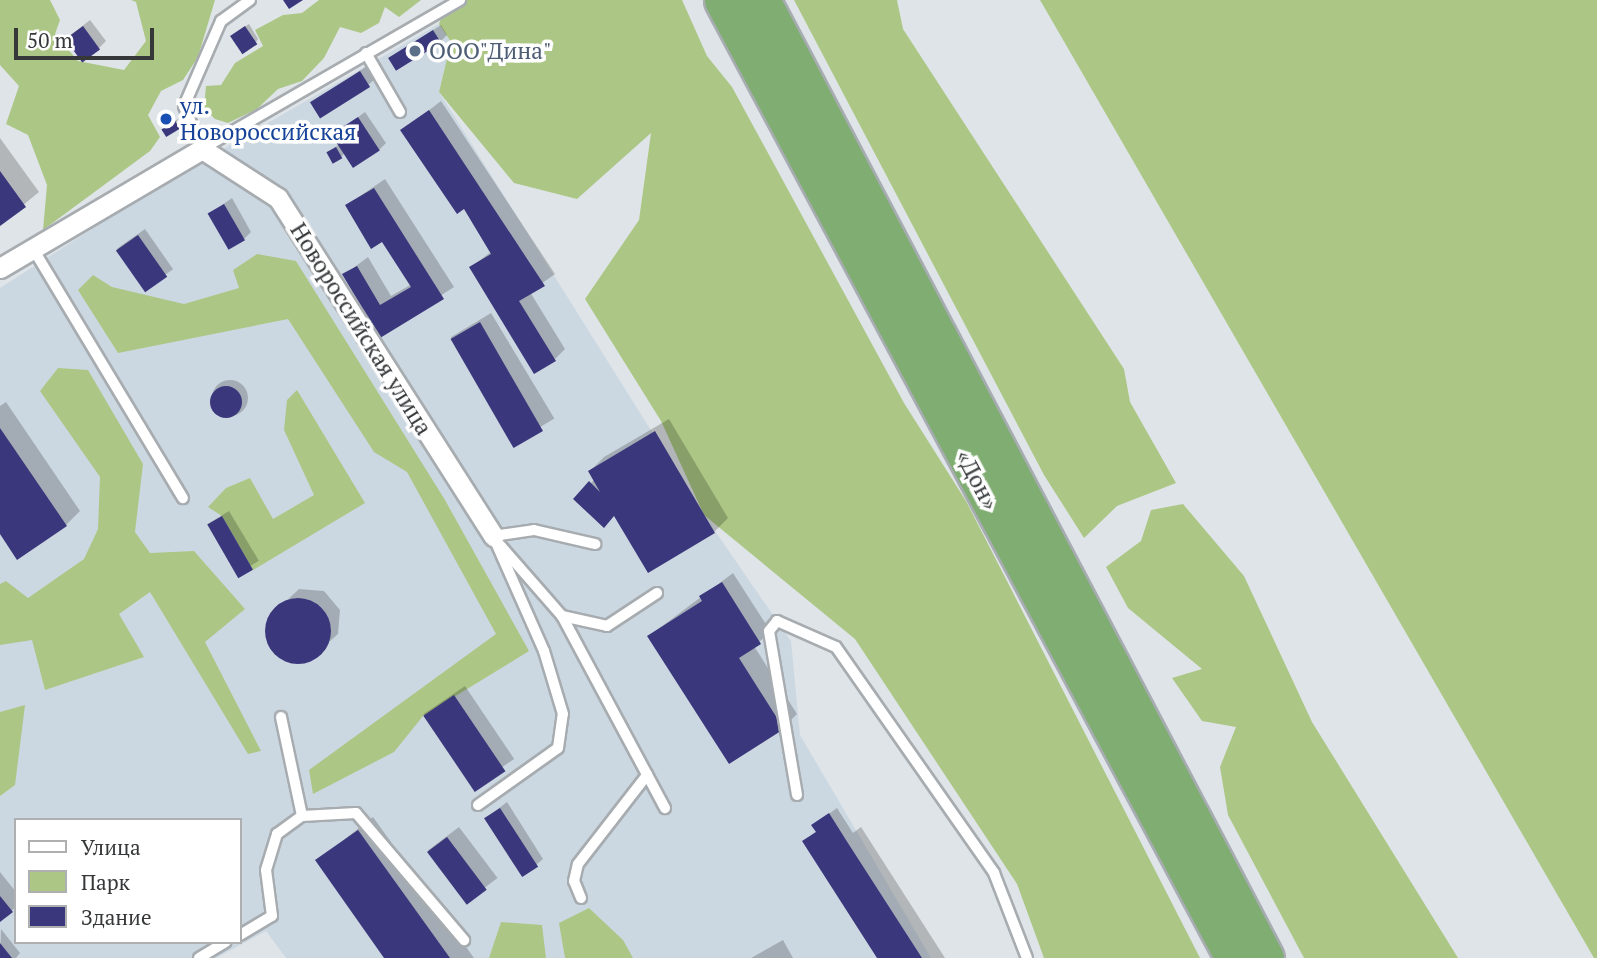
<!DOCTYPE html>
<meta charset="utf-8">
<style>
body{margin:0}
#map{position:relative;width:1597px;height:958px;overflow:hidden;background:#dfe4e8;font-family:"PT Serif",serif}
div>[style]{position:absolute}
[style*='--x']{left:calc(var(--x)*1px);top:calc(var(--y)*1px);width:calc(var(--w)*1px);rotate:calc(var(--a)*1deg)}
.built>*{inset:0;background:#ccd8e1}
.green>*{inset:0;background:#acc785}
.shadow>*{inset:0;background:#0003;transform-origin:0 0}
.round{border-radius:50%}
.building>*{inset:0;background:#3b377c;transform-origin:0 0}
.roads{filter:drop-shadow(2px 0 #a7acb0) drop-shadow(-2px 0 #a7acb0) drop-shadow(0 2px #a7acb0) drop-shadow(0 -2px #a7acb0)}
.lane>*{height:10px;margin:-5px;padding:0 5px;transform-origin:5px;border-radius:5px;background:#fff}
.street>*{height:19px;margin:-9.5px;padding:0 9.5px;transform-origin:9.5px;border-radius:9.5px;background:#fff}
.highway>*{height:37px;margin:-18.5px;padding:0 18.5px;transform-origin:18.5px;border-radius:18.5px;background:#7fad72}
.dots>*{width:19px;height:19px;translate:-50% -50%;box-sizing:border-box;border:4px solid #fff;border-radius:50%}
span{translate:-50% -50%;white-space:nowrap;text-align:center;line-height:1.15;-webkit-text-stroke:7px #fff;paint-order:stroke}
.service-label{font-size:23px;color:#4e5e75}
.left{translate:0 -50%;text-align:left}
.transit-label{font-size:23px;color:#164399}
.street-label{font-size:23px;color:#353739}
.legend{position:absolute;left:14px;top:818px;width:228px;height:126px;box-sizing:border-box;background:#fff;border:2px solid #aeafb0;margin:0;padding:9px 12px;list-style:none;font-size:21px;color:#353739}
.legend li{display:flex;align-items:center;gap:14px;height:35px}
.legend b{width:35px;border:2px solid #aeafb0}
.scale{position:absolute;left:14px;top:28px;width:140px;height:32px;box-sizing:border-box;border:4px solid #353739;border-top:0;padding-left:9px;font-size:21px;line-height:24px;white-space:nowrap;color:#353739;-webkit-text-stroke:5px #fff;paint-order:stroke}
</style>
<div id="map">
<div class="built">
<i style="clip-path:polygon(evenodd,439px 24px,451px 42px,439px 92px,704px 515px,791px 641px,800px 735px,931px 958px,286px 958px,266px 931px,216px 958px,0 958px,0 288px,159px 186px,439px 24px,16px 820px,240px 820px,240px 942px,16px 942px,16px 820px)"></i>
</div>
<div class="green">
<i style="clip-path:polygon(0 0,50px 0,60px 20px,55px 34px,78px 61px,124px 70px,146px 41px,136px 2px,131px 0,215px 0,198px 57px,183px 80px,161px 91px,148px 115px,160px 137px,150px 151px,43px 230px,47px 185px,28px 135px,6px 124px,19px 86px,0 65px)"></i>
<i style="clip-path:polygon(319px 0,421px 0,399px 17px,385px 7px,379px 23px,361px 33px,340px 27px,324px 58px,302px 81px,278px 89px,257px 109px,228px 123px,215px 119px,204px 108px,206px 86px,221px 85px,235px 63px,263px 46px,255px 30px,283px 15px,302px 13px)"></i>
<i style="clip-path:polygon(447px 0,682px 0,707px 56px,732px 87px,904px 403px,966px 501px,1200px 958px,1044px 958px,1017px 884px,855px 639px,704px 515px,661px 421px,585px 299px,639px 220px,651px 133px,577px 199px,514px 183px,439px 92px,451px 42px,439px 24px)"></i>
<i style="clip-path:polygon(794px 0,897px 0,903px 29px,1124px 369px,1130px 402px,1176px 483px,1117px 506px,1084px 538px,1044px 475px)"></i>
<i style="clip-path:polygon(1040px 0,1597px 0,1597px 958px,1594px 958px)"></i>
<i style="clip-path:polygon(257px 254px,296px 261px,445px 500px,529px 651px,423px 716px,394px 752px,313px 794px,309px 770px,496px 634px,407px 472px,374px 452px,288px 319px,118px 353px,78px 290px,93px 275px,112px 287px,184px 304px,239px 288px,233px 270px)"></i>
<i style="clip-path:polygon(58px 368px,88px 370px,143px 464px,135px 532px,150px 553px,194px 551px,245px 609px,205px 642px,261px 751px,248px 754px,150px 592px,119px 614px,144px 657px,45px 690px,32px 640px,0 645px,0 584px,6px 581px,28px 598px,84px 559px,98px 529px,100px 477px,40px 391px)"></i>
<i style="clip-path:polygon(297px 390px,365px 503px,253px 570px,222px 516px,208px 507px,226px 488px,250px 478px,273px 519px,314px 495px,284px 430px,287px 400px)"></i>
<i style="clip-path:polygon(1183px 504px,1244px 576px,1312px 722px,1458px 958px,1304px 958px,1228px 815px,1220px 767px,1236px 727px,1202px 721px,1172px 678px,1202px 669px,1128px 608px,1106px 567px,1141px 541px,1151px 510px)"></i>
<i style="clip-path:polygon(25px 705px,15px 785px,0 796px,0 712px)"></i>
<i style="clip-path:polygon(589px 908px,623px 940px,633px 958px,565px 958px,559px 923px)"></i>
<i style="clip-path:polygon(501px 922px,542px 925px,546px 958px,489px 958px)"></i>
</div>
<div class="shadow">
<i style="clip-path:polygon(90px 20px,106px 41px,99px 48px,67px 38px)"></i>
<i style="clip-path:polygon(249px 24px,258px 39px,256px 42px,235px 33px)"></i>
<i style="clip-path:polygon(441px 25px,447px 35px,440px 42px,390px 58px)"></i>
<i style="clip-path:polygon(367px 66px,375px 79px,368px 85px,313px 102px)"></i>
<i style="clip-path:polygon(441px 101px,555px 274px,530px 292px,565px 349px,555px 359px,471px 267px,492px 251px,465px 207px,402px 131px)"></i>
<i style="clip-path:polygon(365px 112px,386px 143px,379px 150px,345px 153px,341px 157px,328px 152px,340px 144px,334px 135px)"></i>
<i style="clip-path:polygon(178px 119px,179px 128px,166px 126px)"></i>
<i style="clip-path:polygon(0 138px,39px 192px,0 224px)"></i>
<i style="clip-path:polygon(385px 179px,454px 287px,380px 335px,344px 275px,368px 257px,391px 296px,412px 284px,383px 239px,347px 205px)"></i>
<i style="clip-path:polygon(232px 198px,251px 232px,244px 239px,209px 214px)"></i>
<i style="left:145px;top:229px;width:49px;height:34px;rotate:55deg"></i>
<i style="left:491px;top:313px;width:123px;height:47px;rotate:59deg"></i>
<i class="round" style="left:212px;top:380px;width:36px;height:36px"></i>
<i style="clip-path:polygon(6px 402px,80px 511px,66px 525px,0 531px,0 406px)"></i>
<i style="clip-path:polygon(669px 419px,728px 518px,714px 532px,615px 513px,575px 499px,595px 479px,590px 471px,604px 457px)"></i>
<i style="left:229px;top:511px;width:58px;height:25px;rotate:59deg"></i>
<i style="clip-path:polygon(733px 573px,771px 632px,754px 646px,797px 714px,783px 728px,649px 636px)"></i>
<i style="clip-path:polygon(299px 589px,324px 591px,340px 610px,338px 634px,308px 661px,283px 660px,267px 641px,269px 617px)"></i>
<i style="left:465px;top:686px;width:88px;height:50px;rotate:56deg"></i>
<i style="clip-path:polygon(507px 802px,543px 859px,536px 865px,486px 818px)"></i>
<i style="clip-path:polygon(837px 808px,853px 833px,861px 827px,945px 958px,879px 958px,804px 841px,817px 831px,813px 825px)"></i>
<i style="clip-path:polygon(373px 817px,474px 958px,386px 958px,317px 861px)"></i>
<i style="left:459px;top:827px;width:64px;height:39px;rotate:53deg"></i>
<i style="clip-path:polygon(0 872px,16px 892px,16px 907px,0 920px)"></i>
<i style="clip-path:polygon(1px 929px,20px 953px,16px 958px,0 958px)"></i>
<i style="clip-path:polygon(783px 940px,793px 958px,751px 958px)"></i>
</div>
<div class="building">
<i style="clip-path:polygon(283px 0,303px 0,289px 9px)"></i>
<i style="left:83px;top:26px;width:29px;height:22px;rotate:54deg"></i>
<i style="left:245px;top:26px;width:22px;height:18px;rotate:56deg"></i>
<i style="left:433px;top:30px;width:15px;height:53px;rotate:58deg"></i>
<i style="left:360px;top:71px;width:19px;height:59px;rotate:58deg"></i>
<i style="clip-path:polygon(429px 110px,545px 286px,519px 301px,556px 361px,534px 374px,469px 267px,491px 254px,464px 209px,457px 214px,400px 130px)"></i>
<i style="left:358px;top:117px;width:40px;height:32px;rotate:57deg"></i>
<i style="left:175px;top:121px;width:9px;height:16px;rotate:58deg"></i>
<i style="left:336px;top:147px;width:13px;height:11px;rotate:61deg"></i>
<i style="clip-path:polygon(0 171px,26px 207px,0 226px)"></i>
<i style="clip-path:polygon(374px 188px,444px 299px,380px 338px,342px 274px,357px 266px,380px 305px,411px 287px,382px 242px,371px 249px,345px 205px)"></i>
<i style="left:224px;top:204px;width:42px;height:19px;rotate:60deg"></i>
<i style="left:138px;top:235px;width:51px;height:27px;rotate:55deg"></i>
<i style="left:480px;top:322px;width:126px;height:34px;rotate:60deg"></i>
<i class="round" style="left:210px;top:386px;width:32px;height:32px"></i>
<i style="clip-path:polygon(0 428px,67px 526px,17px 560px,0 534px)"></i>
<i style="clip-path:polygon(655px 431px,715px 533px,648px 573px,614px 516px,604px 528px,573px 499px,589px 481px,600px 492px,588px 471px)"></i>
<i style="left:222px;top:516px;width:62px;height:17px;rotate:60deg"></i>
<i style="clip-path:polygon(722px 582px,761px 644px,739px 658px,784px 729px,729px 764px,647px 636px,702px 601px,699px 596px)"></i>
<i class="round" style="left:265px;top:598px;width:66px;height:66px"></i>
<i style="left:454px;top:695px;width:92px;height:37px;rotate:56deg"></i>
<i style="left:500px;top:808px;width:70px;height:19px;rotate:57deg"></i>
<i style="clip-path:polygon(829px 813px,846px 840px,922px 958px,877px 958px,802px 841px,816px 832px,811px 825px)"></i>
<i style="clip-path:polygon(358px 830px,450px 958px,384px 958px,315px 860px)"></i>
<i style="left:447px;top:837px;width:66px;height:25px;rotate:53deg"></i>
<i style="clip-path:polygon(0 896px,13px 912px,0 922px)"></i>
<i style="clip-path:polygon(0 943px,12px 958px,0 958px)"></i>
</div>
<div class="roads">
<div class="lane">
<i style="--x:250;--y:0;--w:36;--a:144"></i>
<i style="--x:221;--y:21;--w:93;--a:113.5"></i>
<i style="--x:184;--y:106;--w:47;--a:67.3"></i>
<i style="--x:202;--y:149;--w:298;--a:-30"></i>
<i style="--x:366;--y:53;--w:68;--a:60"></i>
<i style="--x:32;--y:247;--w:293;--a:59"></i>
<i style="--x:493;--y:536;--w:41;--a:-8.3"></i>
<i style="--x:534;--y:530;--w:63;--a:12.9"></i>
<i style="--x:500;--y:545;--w:94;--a:48.9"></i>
<i style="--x:562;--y:616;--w:218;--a:61.8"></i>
<i style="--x:562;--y:616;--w:46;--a:12.5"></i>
<i style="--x:607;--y:626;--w:60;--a:-33.4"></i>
<i style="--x:281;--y:717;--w:101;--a:78"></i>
<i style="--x:797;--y:795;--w:166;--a:-99.7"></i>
<i style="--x:769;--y:631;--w:13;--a:-51"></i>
<i style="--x:777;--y:621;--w:64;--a:23.8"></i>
<i style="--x:836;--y:647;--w:276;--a:55"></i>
<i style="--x:994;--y:873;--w:91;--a:68.8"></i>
<i style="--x:478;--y:805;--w:98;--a:-35.5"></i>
<i style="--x:558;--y:748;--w:34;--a:-82"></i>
<i style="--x:563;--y:714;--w:66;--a:-106.8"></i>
<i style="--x:544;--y:651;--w:126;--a:-113.9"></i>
<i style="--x:581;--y:898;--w:18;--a:-112"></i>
<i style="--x:574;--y:881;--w:17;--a:-77"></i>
<i style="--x:578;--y:864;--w:113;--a:-52.2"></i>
<i style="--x:240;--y:935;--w:37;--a:-31"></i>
<i style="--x:272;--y:916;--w:46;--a:-97.4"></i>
<i style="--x:266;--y:870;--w:38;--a:-73"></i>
<i style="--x:277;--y:834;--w:31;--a:-36"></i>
<i style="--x:302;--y:816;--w:54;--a:-3.2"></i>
<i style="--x:356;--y:813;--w:167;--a:49.6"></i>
<i style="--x:199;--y:958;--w:31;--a:-31"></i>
</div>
<div class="street">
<i style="--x:0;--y:268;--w:234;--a:-30.5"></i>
<i style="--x:202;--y:149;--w:90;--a:32.8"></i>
<i style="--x:278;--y:198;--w:401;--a:57.5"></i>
</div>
<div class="highway">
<i style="--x:723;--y:0;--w:1086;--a:61.92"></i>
<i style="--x:761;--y:0;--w:1082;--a:62.25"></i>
</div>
</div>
<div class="dots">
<i style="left:415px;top:51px;background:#5c6f8a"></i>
<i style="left:166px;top:119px;background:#1a4fb4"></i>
</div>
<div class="service-label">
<span class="left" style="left:429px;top:51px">ООО"Дина"</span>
</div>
<div class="transit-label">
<span class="left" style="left:180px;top:119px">ул.<br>Новороссийская</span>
</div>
<div class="street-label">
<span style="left:361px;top:329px;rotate:58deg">Новороссийская улица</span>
<span style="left:977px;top:480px;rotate:62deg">«Дон»</span>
</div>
<ul class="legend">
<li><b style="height:9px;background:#fff"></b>Улица</li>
<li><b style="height:19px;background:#acc785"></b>Парк</li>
<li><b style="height:19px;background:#3b377c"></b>Здание</li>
</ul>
<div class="scale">50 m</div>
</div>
